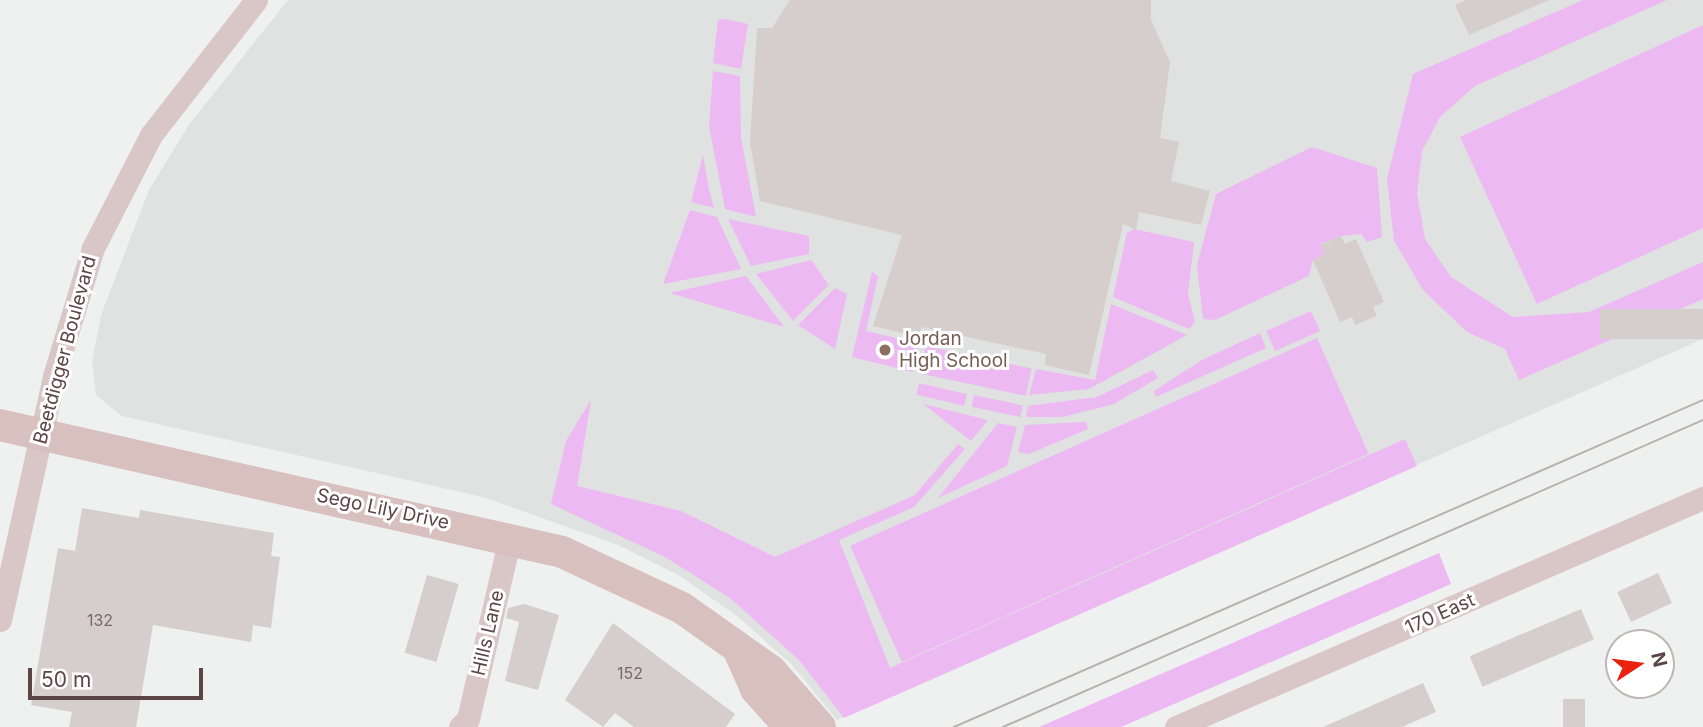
<!DOCTYPE html>
<style>
body{margin:0}
#map{position:relative;width:1703px;height:727px;overflow:hidden;background:#eef1ef;font-family:Inter,sans-serif}
div>[style]{position:absolute}
[style*='--x']{left:calc(var(--x)*1px);top:calc(var(--y)*1px);width:calc(var(--w)*1px);rotate:calc(var(--a)*1deg)}
.education>*{inset:0;background:#dfe2e0}
.green>*{inset:0;background:#edb9f2;transform-origin:0 0}
.building>*{inset:0;background:#d6cecc;transform-origin:0 0}
.street>*{height:23px;margin:-11.5px;padding:0 11.5px;transform-origin:11.5px;border-radius:11.5px;background:#d9c6c6}
.secondary>*{height:32px;margin:-16px;padding:0 16px;transform-origin:16px;border-radius:16px;background:#d8c0bf}
.tram>*{height:2px;margin:-1px;padding:0 1px;transform-origin:1px;border-radius:1px;background:#b9b1af}
.dots>*{width:19px;height:19px;translate:-50% -50%;box-sizing:border-box;border:4px solid #fff;border-radius:50%}
span{translate:-50% -50%;white-space:nowrap;text-align:center;line-height:1.15;-webkit-text-stroke:6px #fff;paint-order:stroke}
.number-label{font-size:16px;color:#7a6767}
.number-label span{-webkit-text-stroke-width:0}
.education-label{font-size:19px;color:#785e54}
.left{translate:0 -50%;text-align:left}
.street-label{font-size:19px;color:#5c4545}
.north{position:absolute;left:1605px;top:629px;width:70px;height:70px;box-sizing:border-box;background:#fff;border:2px solid #beb5b5;border-radius:50%;rotate:77deg;font-size:19px;font-weight:700;line-height:28px;text-align:center;color:#5c4545}
.north::after{content:'';display:block;margin:auto;width:24px;height:32px;background:#eb200d;clip-path:polygon(50% 0,100% 100%,50% 72%,0 100%)}
.scale{position:absolute;left:28px;top:668px;width:175px;height:32px;box-sizing:border-box;border:4px solid #5c4545;border-top:0;padding-left:9px;font-size:21px;line-height:24px;white-space:nowrap;color:#5c4545;-webkit-text-stroke:5px #fff;paint-order:stroke}
</style>
<div id="map">
<div class="education">
<i style="clip-path:polygon(288px 0,1703px 0,1703px 339px,837px 720px,793px 666px,737px 616px,680px 576px,618px 545px,483px 497px,122px 416px,96px 395px,92px 362px,101px 315px,149px 190px,188px 126px)"></i>
</div>
<div class="green">
<i style="clip-path:polygon(1583px 0,1667px 0,1475px 86px,1440px 117px,1422px 151px,1417px 193px,1425px 239px,1451px 277px,1513px 317px,1589px 312px,1703px 262px,1703px 299px,1519px 380px,1505px 349px,1467px 332px,1423px 290px,1394px 241px,1387px 179px,1413px 74px)"></i>
<i style="clip-path:polygon(725px 19px,748px 24px,741px 69px,713px 63px,718px 20px)"></i>
<i style="clip-path:polygon(1703px 25px,1703px 228px,1537px 304px,1460px 137px)"></i>
<i style="clip-path:polygon(713px 71px,740px 76px,741px 137px,756px 217px,725px 209px,709px 126px)"></i>
<i style="clip-path:polygon(1312px 147px,1377px 168px,1382px 237px,1367px 242px,1361px 234px,1341px 236px,1321px 244px,1325px 254px,1313px 260px,1309px 276px,1215px 320px,1203px 319px,1197px 265px,1216px 194px)"></i>
<i style="clip-path:polygon(703px 155px,709px 189px,714px 208px,691px 202px)"></i>
<i style="clip-path:polygon(690px 210px,717px 217px,741px 269px,663px 284px)"></i>
<i style="clip-path:polygon(728px 219px,809px 236px,809px 254px,751px 266px)"></i>
<i style="clip-path:polygon(1134px 229px,1194px 242px,1188px 294px,1195px 322px,1189px 329px,1113px 297px,1127px 233px)"></i>
<i style="clip-path:polygon(811px 260px,829px 285px,793px 321px,756px 274px)"></i>
<i style="clip-path:polygon(872px 272px,878px 276px,866px 331px,919px 343px,913px 372px,852px 357px)"></i>
<i style="clip-path:polygon(746px 276px,784px 327px,670px 293px,745px 276px)"></i>
<i style="clip-path:polygon(835px 288px,847px 294px,835px 349px,798px 325px)"></i>
<i style="clip-path:polygon(1111px 304px,1187px 335px,1089px 389px,1029px 395px,1036px 369px,1095px 380px)"></i>
<i style="left:1311px;top:311px;width:22px;height:49px;rotate:66deg"></i>
<i style="clip-path:polygon(1260px 333px,1266px 348px,1156px 397px,1154px 391px,1202px 360px)"></i>
<i style="left:1317px;top:338px;width:127px;height:511px;rotate:66deg"></i>
<i style="left:926px;top:346px;width:108px;height:28px;rotate:12deg"></i>
<i style="clip-path:polygon(1153px 370px,1158px 378px,1114px 404px,1062px 417px,1026px 417px,1028px 406px,1097px 397px)"></i>
<i style="left:919px;top:383px;width:49px;height:12px;rotate:13deg"></i>
<i style="left:974px;top:395px;width:50px;height:12px;rotate:12deg"></i>
<i style="clip-path:polygon(591px 400px,577px 486px,681px 511px,775px 557px,915px 495px,958px 444px,965px 449px,914px 507px,839px 540px,890px 668px,1405px 439px,1417px 466px,844px 718px,799px 660px,730px 598px,665px 557px,551px 504px,566px 441px)"></i>
<i style="clip-path:polygon(923px 404px,988px 420px,971px 441px)"></i>
<i style="clip-path:polygon(1086px 422px,1088px 429px,1029px 454px,1018px 452px,1025px 425px)"></i>
<i style="clip-path:polygon(998px 423px,1017px 427px,1007px 466px,938px 498px)"></i>
<i style="clip-path:polygon(1439px 553px,1451px 584px,1121px 727px,1039px 727px)"></i>
</div>
<div class="building">
<i style="clip-path:polygon(790px 0,1151px 0,1151px 20px,1170px 62px,1160px 138px,1179px 142px,1171px 181px,1210px 191px,1201px 225px,1139px 212px,1136px 230px,1123px 224px,1089px 375px,1045px 365px,1046px 354px,921px 327px,919px 337px,873px 326px,902px 235px,760px 201px,750px 142px,757px 28px,772px 28px)"></i>
<i style="clip-path:polygon(1466px 0,1549px 0,1469px 35px,1455px 5px)"></i>
<i style="clip-path:polygon(1341px 236px,1345px 244px,1356px 239px,1384px 302px,1373px 307px,1377px 316px,1355px 325px,1352px 317px,1340px 322px,1313px 260px,1325px 254px,1321px 245px)"></i>
<i style="left:1703px;top:309px;width:30px;height:103px;rotate:90deg"></i>
<i style="clip-path:polygon(82px 508px,139px 518px,140px 510px,274px 533px,271px 556px,280px 557px,271px 628px,253px 625px,251px 642px,153px 625px,136px 727px,69px 727px,72px 712px,31px 705px,58px 548px,75px 551px)"></i>
<i style="left:1658px;top:573px;width:33px;height:45px;rotate:65deg"></i>
<i style="left:427px;top:575px;width:33px;height:81px;rotate:16deg"></i>
<i style="clip-path:polygon(524px 604px,559px 615px,538px 690px,505px 681px,519px 622px,506px 618px,508px 608px)"></i>
<i style="left:1581px;top:609px;width:33px;height:121px;rotate:67deg"></i>
<i style="clip-path:polygon(613px 623px,735px 714px,726px 727px,634px 727px,615px 713px,603px 727px,565px 700px)"></i>
<i style="clip-path:polygon(1423px 683px,1436px 712px,1402px 727px,1323px 727px)"></i>
<i style="left:1563px;top:699px;width:22px;height:28px"></i>
</div>
<div class="street">
<i style="--x:0;--y:620;--w:250;--a:-77.5"></i>
<i style="--x:54;--y:376;--w:134;--a:-73.1"></i>
<i style="--x:93;--y:248;--w:127;--a:-62.8"></i>
<i style="--x:151;--y:135;--w:171;--a:-52.1"></i>
<i style="--x:460;--y:727;--w:11;--a:-45"></i>
<i style="--x:468;--y:719;--w:187;--a:-77"></i>
<i style="--x:1176;--y:727;--w:575;--a:-23.49"></i>
</div>
<div class="secondary">
<i style="--x:0;--y:425;--w:576;--a:12.73"></i>
<i style="--x:562;--y:552;--w:132;--a:25"></i>
<i style="--x:682;--y:608;--w:109;--a:35.3"></i>
<i style="--x:771;--y:671;--w:74;--a:48.8"></i>
<i style="--x:741;--y:655;--w:37;--a:66"></i>
<i style="--x:756;--y:689;--w:51;--a:48.2"></i>
</div>
<div class="tram">
<i style="--x:954;--y:727;--w:817;--a:-23.59"></i>
<i style="--x:1003;--y:727;--w:764;--a:-23.68"></i>
</div>
<div class="dots">
<i style="left:885px;top:350px;background:#8d6e63"></i>
</div>
<div class="number-label">
<span style="left:100px;top:620px">132</span>
<span style="left:630px;top:673px">152</span>
</div>
<div class="education-label">
<span class="left" style="left:899px;top:350px">Jordan<br>High School</span>
</div>
<div class="street-label">
<span style="left:65px;top:350px;rotate:-75deg">Beetdigger Boulevard</span>
<span style="left:383px;top:509px;rotate:12deg">Sego Lily Drive</span>
<span style="left:1440px;top:614px;rotate:-24deg">170 East</span>
<span style="left:488px;top:633px;rotate:-77deg">Hills Lane</span>
</div>
<div class="north">N</div>
<div class="scale">50 m</div>
</div>
